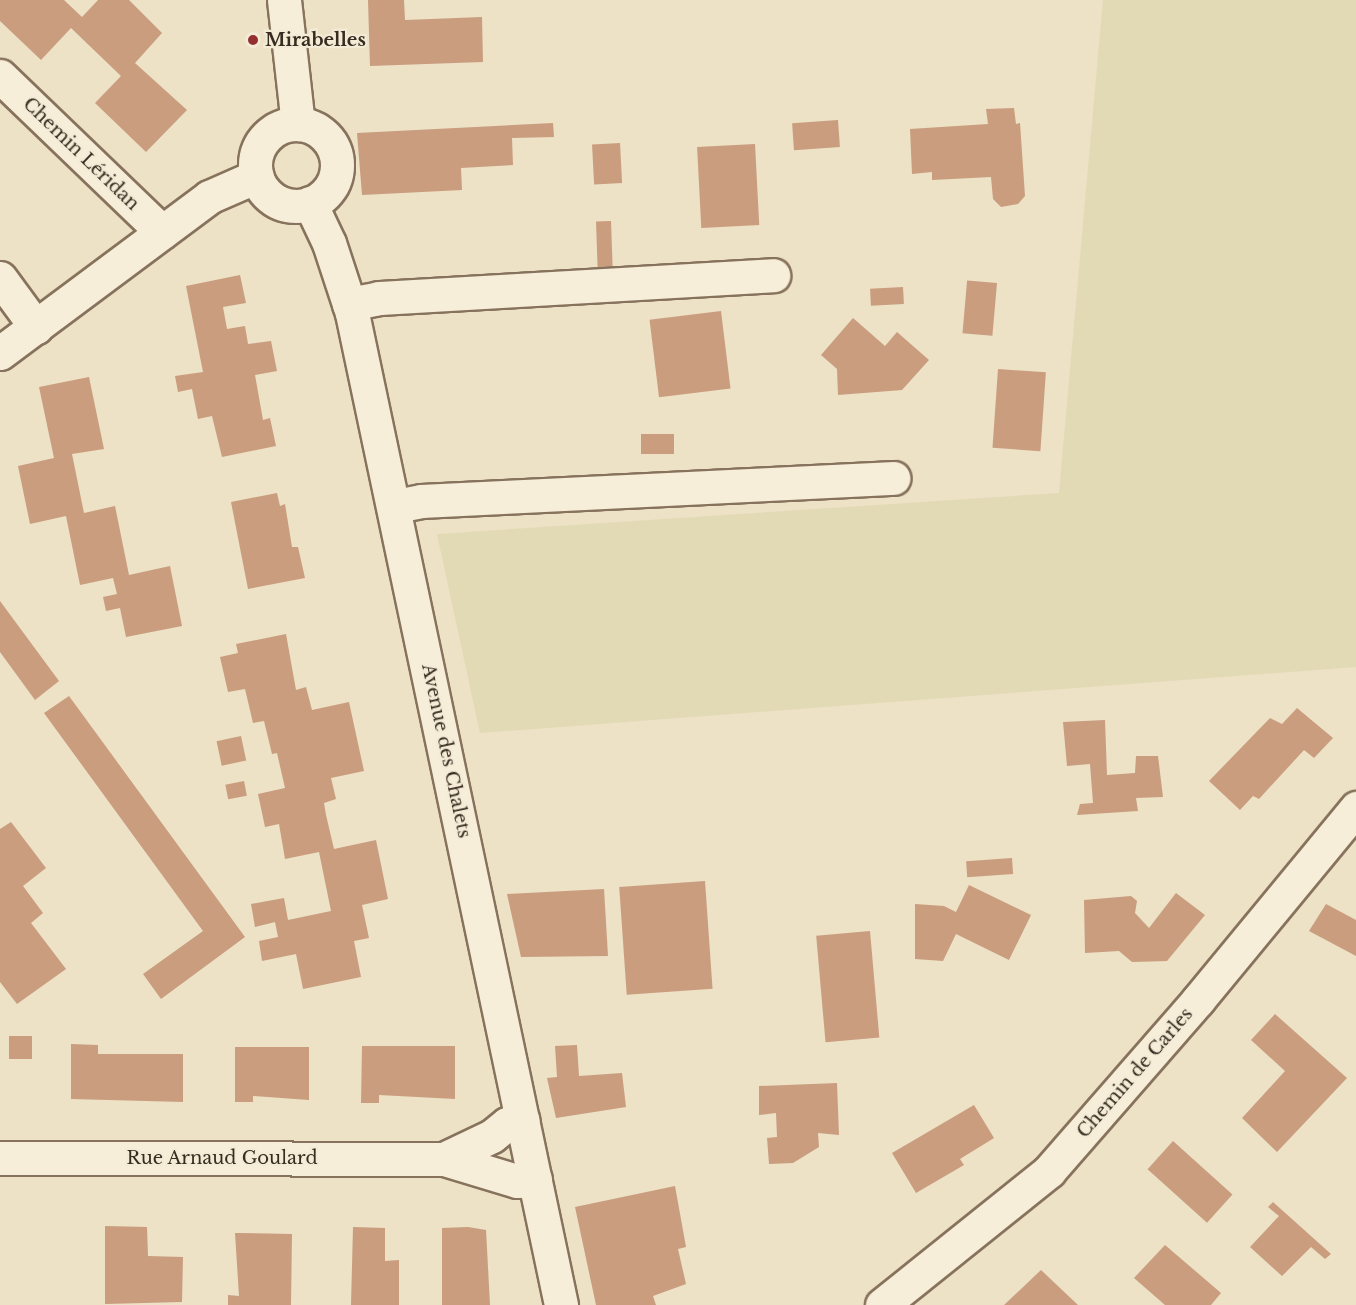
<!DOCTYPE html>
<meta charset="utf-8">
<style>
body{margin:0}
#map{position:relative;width:1356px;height:1305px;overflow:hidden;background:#ede1c6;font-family:"Libre Baskerville",serif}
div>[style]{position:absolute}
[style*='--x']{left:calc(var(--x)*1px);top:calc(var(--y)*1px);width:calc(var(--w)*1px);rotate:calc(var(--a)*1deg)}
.farmland>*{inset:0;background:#e2dab4}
.building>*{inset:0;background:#c99d7e;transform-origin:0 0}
.roads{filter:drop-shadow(2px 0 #87735d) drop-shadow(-2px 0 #87735d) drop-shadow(0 2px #87735d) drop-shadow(0 -2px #87735d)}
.minor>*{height:33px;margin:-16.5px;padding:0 16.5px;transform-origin:16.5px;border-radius:16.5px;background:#f7eed9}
.minor>.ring{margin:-16.5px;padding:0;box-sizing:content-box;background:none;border:33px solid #f7eed9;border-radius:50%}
.dots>*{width:16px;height:16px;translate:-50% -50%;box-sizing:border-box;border:3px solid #f4ebd6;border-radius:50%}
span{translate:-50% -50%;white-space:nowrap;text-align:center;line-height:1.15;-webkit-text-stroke:4.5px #f4ebd6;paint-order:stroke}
.poi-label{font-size:18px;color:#382b20;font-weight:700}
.left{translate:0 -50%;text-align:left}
.street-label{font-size:18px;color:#382b20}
</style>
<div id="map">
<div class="farmland">
<i style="clip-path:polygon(1103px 0,1356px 0,1356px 667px,480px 733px,437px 534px,1059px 493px)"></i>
</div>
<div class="building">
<i style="clip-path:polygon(0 0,64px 0,82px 17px,98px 0,129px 0,162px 33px,135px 63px,187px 110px,146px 152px,95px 103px,121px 76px,71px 28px,41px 60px,0 21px)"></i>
<i style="clip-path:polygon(368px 0,404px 0,405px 20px,482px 17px,483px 62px,370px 66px)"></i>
<i style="clip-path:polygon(1014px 108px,1016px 124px,1020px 123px,1025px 196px,1018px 204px,1001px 207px,993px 199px,991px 177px,932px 180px,932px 172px,912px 174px,910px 129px,988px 124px,986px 109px)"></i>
<i style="left:838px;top:120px;width:27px;height:46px;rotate:86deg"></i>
<i style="clip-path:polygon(553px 123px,554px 137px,512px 138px,513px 165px,461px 168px,462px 190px,362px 195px,357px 133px)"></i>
<i style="left:620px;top:143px;width:40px;height:28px;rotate:87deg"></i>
<i style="left:755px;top:144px;width:81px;height:58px;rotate:87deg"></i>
<i style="left:611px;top:221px;width:48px;height:15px;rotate:88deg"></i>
<i style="clip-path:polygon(240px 275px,246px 303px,223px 307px,227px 329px,245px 326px,248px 344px,271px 341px,277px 371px,255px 375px,263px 420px,270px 418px,276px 446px,222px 457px,212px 416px,198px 419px,192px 389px,178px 392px,175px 376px,203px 372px,186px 286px)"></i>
<i style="left:997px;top:283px;width:53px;height:30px;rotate:95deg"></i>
<i style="left:903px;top:287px;width:17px;height:33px;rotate:87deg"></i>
<i style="left:721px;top:311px;width:78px;height:72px;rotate:83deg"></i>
<i style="clip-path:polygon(853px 318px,885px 346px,897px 332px,929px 360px,902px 390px,838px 395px,837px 369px,821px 355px)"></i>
<i style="left:998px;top:369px;width:48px;height:79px;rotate:4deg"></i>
<i style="clip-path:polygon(89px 377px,104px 449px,72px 454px,84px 513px,115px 506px,129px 575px,170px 566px,182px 626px,126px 637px,120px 608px,106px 611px,103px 597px,117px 594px,113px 578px,80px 585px,66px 516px,30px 524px,18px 466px,54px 458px,39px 387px)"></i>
<i style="left:674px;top:434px;width:20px;height:33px;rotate:90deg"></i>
<i style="clip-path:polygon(277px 493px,280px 506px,285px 504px,292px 547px,298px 547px,305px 578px,248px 589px,231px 502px)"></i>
<i style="clip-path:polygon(0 601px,59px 681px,35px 700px,0 652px)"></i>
<i style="clip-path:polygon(286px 634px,296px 690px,306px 687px,312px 710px,349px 702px,364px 771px,331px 778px,336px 799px,324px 803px,326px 815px,334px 849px,376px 840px,388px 899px,362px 905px,369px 938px,354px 941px,361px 977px,303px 989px,296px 954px,262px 961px,259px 941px,278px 937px,275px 922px,255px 927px,251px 904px,284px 898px,288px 920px,331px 911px,319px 852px,285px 859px,279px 824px,265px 827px,258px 794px,285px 788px,277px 753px,272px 754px,264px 721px,253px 723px,245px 689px,228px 692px,220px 657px,238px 653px,236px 644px)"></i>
<i style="clip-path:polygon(69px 696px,245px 937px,161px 999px,143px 974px,203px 931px,44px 713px)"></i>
<i style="clip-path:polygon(1297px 708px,1333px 738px,1314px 758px,1304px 750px,1259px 799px,1253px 796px,1240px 810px,1209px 781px,1270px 718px,1282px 724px)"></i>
<i style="clip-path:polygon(1105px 720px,1107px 775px,1135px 773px,1136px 756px,1158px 756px,1163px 797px,1136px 798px,1138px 811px,1077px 815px,1080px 804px,1093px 803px,1090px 764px,1067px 766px,1063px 722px)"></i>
<i style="left:241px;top:736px;width:25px;height:25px;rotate:78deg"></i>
<i style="left:244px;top:781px;width:15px;height:19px;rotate:79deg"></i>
<i style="clip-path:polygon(11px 822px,46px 868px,23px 886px,43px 913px,31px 923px,66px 969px,17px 1004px,0 982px,0 829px)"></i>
<i style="left:1012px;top:858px;width:16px;height:46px;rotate:86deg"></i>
<i style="left:705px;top:881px;width:108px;height:86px;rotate:86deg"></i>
<i style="clip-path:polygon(969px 885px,1031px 915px,1009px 960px,956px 934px,943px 961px,915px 959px,915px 904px,944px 906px,956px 912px)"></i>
<i style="clip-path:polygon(604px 889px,608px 956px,521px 957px,507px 894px)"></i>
<i style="clip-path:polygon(1176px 893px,1205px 915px,1167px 961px,1132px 962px,1119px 951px,1085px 953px,1084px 900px,1131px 896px,1137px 901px,1135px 913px,1149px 928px)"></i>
<i style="clip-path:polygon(1326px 904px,1356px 920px,1356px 956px,1309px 931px)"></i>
<i style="left:870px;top:931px;width:107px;height:54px;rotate:85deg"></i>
<i style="clip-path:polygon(1275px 1014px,1347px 1078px,1277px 1152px,1242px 1118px,1285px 1071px,1251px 1040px)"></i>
<i style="left:9px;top:1036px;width:23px;height:23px"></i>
<i style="clip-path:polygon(71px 1044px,98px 1045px,98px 1054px,183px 1054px,183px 1102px,71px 1099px)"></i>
<i style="clip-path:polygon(577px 1045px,579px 1076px,622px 1073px,626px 1107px,556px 1118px,547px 1078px,557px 1077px,555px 1046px)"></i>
<i style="clip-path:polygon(362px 1046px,455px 1046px,455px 1099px,379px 1095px,379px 1103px,361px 1103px)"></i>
<i style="clip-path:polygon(235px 1047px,309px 1047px,309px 1100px,253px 1096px,253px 1102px,235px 1102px)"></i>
<i style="clip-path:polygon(837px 1083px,839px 1135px,818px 1133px,819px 1147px,793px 1163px,769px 1164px,767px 1138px,777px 1137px,776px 1113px,759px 1115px,759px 1086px)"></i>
<i style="clip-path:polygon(974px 1105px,994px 1138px,960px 1159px,964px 1165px,916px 1193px,892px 1153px)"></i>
<i style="left:1173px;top:1141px;width:80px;height:38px;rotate:42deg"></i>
<i style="clip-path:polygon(675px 1186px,686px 1247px,678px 1249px,686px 1284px,653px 1296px,656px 1305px,596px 1305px,575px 1207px)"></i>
<i style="clip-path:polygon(1273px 1202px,1331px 1254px,1325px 1259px,1311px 1247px,1282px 1276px,1250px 1247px,1279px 1216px,1268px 1207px)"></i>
<i style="clip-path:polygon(105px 1226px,147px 1227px,148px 1256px,183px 1257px,182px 1302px,105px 1304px)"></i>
<i style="clip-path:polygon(353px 1227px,385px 1228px,385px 1261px,399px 1260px,399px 1305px,351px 1305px)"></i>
<i style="clip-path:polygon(468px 1227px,486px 1230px,490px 1305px,442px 1305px,442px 1228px)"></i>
<i style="clip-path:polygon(235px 1233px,292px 1234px,291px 1305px,228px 1305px,228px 1295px,239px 1296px)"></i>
<i style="clip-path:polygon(1165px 1245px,1221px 1293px,1211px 1305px,1165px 1305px,1134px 1278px)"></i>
<i style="clip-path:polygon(1041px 1270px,1078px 1305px,1004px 1305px)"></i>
</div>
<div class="roads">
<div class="minor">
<i style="--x:284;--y:0;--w:125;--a:83.6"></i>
<i style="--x:0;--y:76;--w:225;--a:43.9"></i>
<i class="ring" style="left:255px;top:124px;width:49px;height:49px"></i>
<i style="--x:310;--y:203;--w:44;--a:64.6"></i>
<i style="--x:329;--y:243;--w:74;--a:71.8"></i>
<i style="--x:352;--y:313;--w:1014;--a:78.1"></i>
<i style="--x:0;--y:278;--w:61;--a:53.7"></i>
<i style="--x:349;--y:304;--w:31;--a:-11"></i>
<i style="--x:379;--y:298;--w:395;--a:-3.3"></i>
<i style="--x:0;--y:353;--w:261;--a:-36.7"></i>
<i style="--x:209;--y:197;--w:52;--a:-23.6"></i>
<i style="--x:396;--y:506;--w:26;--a:-11"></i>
<i style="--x:422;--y:501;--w:472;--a:-2.8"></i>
<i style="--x:0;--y:1158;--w:444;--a:0.1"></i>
<i style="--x:444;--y:1159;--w:76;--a:16.8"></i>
<i style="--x:517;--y:1181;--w:18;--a:-6"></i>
<i style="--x:444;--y:1159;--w:53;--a:-25.6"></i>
<i style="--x:492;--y:1136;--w:19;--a:-39"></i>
<i style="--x:507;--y:1124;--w:16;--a:-14"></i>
<i style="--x:882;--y:1305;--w:214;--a:-38.7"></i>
<i style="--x:1049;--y:1171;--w:227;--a:-48.9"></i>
<i style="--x:1198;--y:1000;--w:249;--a:-50.5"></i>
</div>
</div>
<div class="dots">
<i style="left:253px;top:40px;background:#942f30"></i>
</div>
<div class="poi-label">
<span class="left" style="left:265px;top:40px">Mirabelles</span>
</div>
<div class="street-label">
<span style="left:81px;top:154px;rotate:44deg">Chemin Léridan</span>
<span style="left:446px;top:751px;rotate:78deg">Avenue des Chalets</span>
<span style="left:1135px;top:1073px;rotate:-49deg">Chemin de Carles</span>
<span style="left:222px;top:1158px">Rue Arnaud Goulard</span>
</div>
</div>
